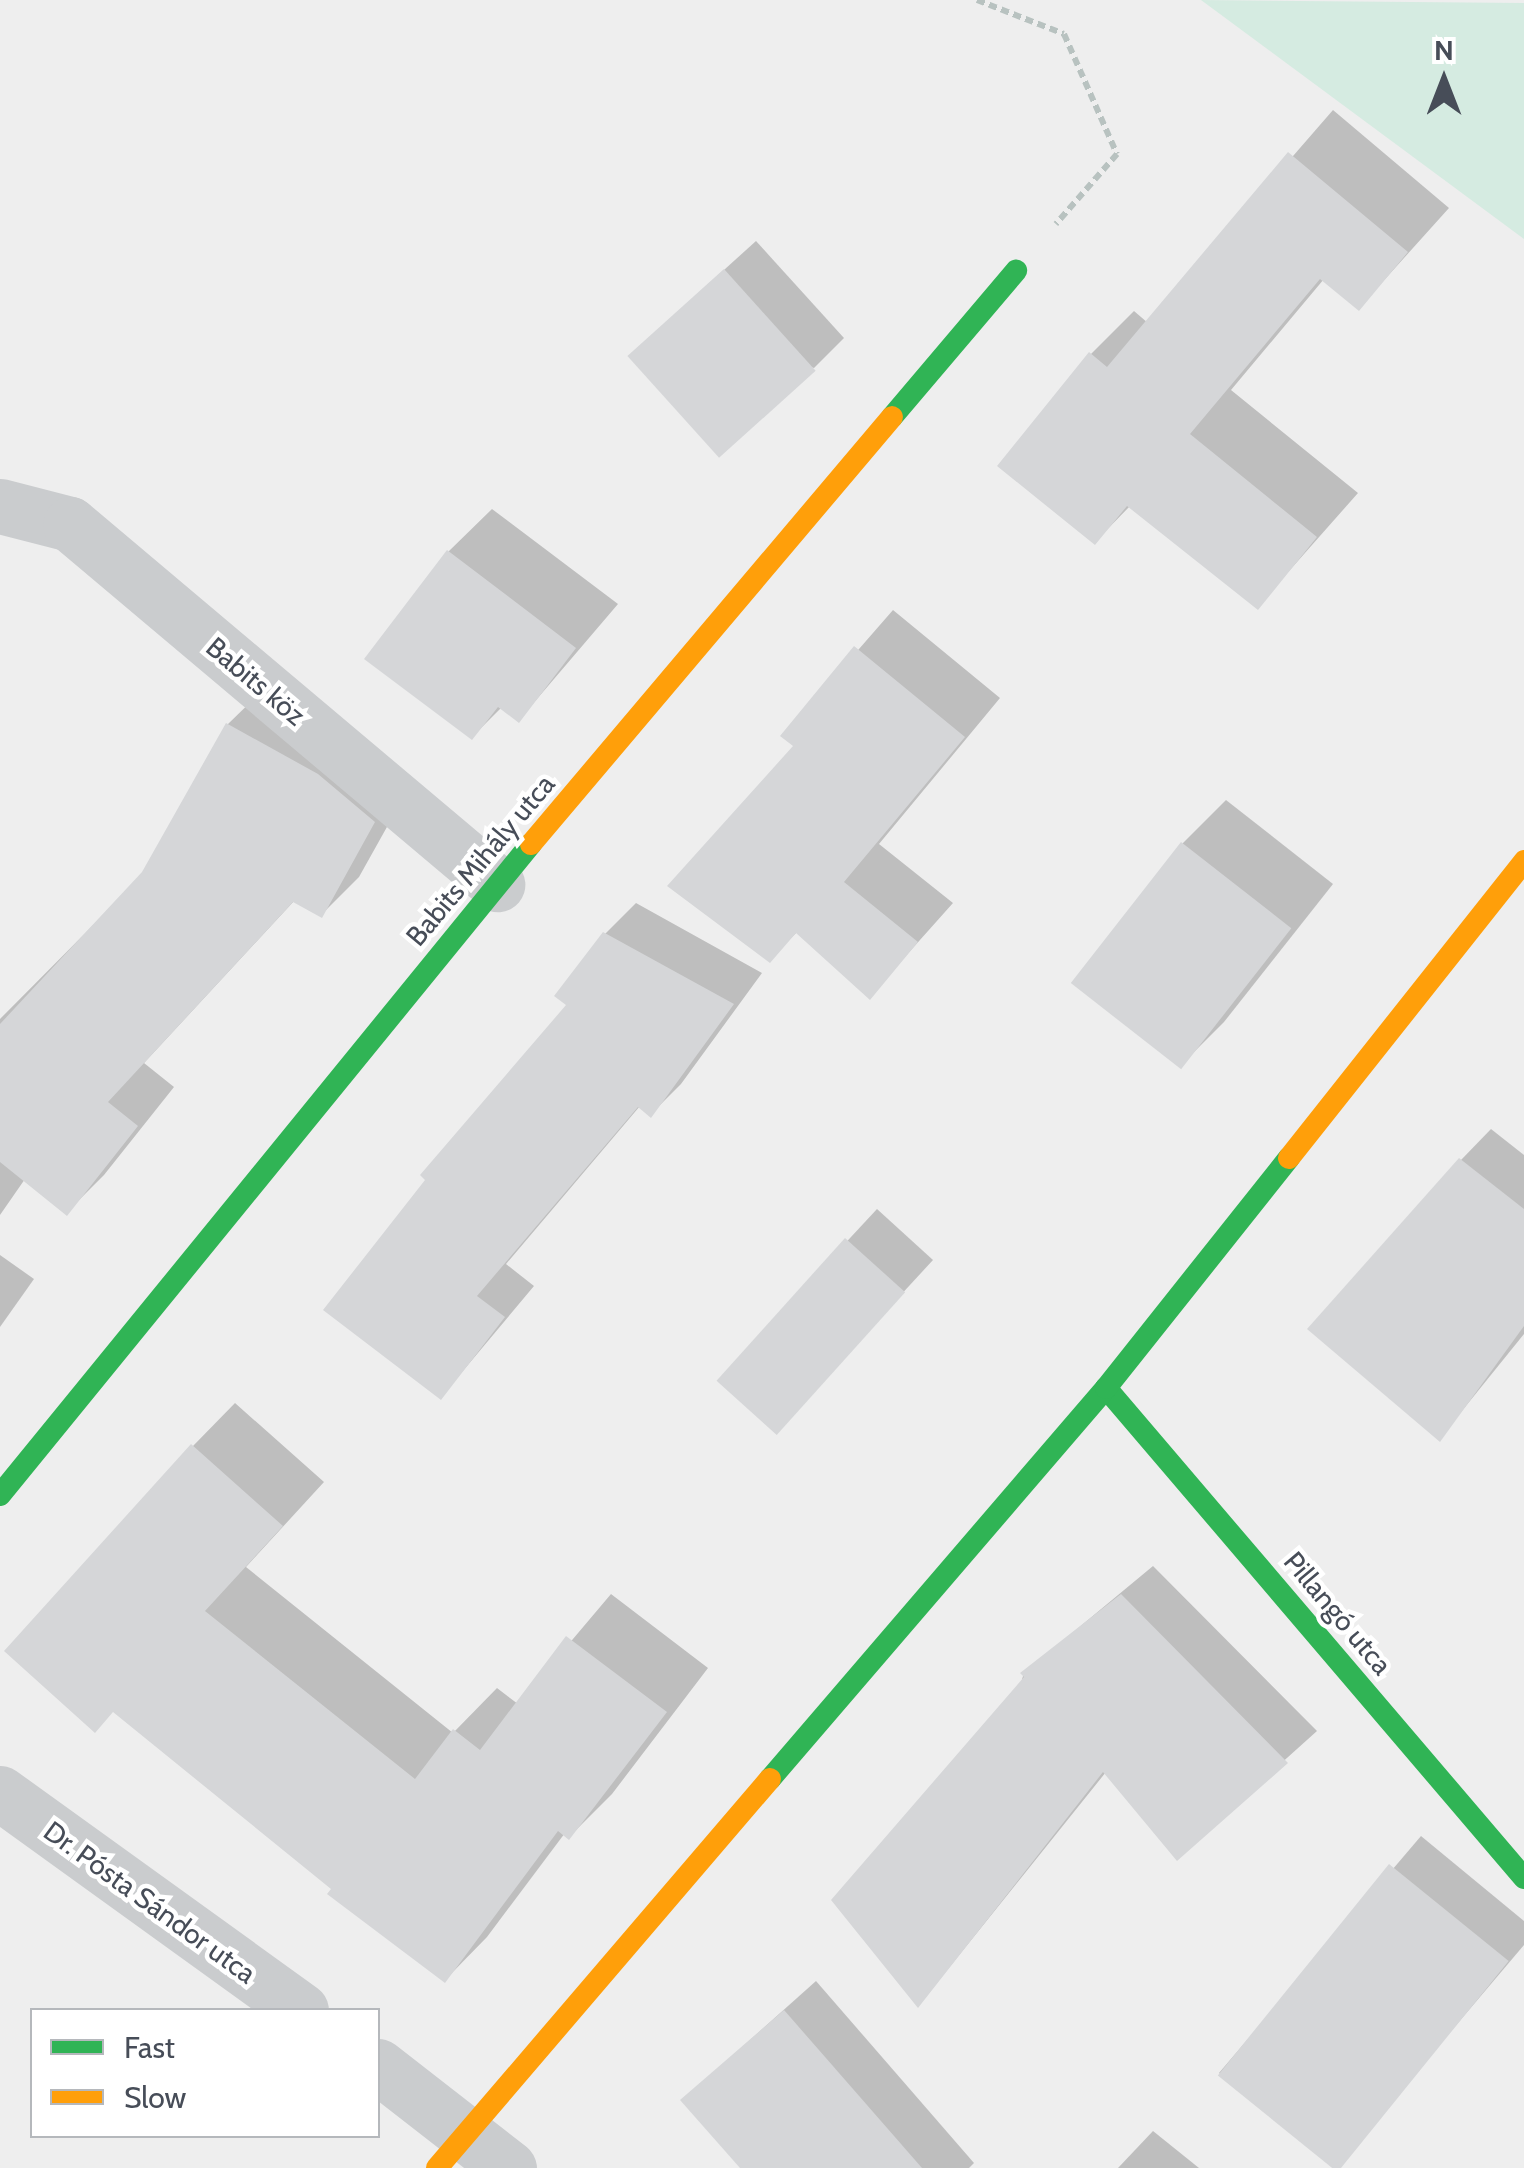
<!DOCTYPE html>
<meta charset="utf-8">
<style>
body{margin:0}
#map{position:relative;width:1524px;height:2168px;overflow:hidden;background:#eee;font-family:Cabin,sans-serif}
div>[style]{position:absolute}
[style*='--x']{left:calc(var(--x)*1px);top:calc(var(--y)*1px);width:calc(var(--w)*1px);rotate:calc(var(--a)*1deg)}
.green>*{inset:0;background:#d5ebe1}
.shadow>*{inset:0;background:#0003}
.building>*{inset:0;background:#d5d6d8;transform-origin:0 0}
.path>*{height:6px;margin-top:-3px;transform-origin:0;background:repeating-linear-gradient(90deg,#b8c2c0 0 8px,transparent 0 13px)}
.street>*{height:55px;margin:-27.5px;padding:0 27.5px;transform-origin:27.5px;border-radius:27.5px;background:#caccce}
.fast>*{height:22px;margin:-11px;padding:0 11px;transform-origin:11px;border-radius:11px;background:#30b455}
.slow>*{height:22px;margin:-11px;padding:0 11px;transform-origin:11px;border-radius:11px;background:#ff9f0a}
span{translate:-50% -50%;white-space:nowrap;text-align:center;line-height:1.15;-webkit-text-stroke:9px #fff;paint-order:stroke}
.street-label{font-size:28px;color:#474d58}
.legend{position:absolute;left:30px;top:2008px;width:350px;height:130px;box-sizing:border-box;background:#fff;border:2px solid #b5b8bc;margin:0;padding:12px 18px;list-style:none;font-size:30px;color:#474d58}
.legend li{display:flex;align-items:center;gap:20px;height:50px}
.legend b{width:50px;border:2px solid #b5b8bc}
.north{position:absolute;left:1394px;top:30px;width:100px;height:100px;-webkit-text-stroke:8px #fff;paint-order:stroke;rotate:0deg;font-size:28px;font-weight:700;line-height:40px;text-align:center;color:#474d58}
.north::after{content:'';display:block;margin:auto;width:35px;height:45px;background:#474d58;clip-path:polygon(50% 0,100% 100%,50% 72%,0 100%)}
</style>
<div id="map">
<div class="green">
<i style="clip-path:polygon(1201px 0,1524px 3px,1524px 239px)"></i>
</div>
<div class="shadow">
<i style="clip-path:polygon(1333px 110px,1449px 208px,1359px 308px,1324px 279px,1231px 390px,1358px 493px,1258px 606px,1130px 506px,1095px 542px,1091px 354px,1134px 311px,1148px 323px)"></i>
<i style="clip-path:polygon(756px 241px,844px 338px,814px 368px,662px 326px)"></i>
<i style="clip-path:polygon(492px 509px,618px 604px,519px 720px,502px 707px,472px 737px,368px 659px,449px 551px)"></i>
<i style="clip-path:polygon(893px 610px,1000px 698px,879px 844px,953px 903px,870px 996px,798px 931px,770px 959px,797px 746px,784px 735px)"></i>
<i style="clip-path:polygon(266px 687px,411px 784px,359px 877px,321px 915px,295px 900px,144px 1063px,174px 1087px,104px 1175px,67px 1212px,25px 1179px,0 1215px,0 1019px,144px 874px,228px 724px)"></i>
<i style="clip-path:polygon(1226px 800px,1333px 884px,1224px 1022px,1181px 1065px,1074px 982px,1183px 843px)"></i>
<i style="clip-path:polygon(636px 903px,762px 973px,681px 1084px,651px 1114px,640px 1106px,506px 1264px,534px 1286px,441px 1397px,569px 1005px,605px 934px)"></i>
<i style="clip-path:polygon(1491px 1129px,1524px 1155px,1524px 1334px,1440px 1438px,1461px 1160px)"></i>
<i style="clip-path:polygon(877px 1209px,933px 1260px,804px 1400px,719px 1379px)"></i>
<i style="clip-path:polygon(0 1255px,34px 1279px,0 1327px)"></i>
<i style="clip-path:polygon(235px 1403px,324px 1482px,246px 1567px,453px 1733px,497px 1688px,518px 1704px,611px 1594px,708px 1668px,612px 1794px,569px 1837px,565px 1833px,487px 1937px,445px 1980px,114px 1710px,193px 1446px)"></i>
<i style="clip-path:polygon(1153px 1566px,1317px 1731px,1177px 1857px,1106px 1772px,919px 2005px,1024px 1673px)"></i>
<i style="clip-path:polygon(1421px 1836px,1524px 1921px,1524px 1945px,1335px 2168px,1219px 2073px)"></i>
<i style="clip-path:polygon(816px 1981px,974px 2163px,969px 2168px,743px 2168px,683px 2100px)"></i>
<i style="clip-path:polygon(1153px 2131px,1199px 2168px,1118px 2168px)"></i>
</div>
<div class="building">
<i style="clip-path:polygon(1288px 152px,1408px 252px,1359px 311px,1320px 279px,1190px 434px,1317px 537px,1258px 610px,1127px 506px,1095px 545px,997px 466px,1089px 352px,1107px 367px)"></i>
<i style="left:724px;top:269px;width:137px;height:130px;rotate:48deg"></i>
<i style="clip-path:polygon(447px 550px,576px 648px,519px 723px,498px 707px,472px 740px,364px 659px)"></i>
<i style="clip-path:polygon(854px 646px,965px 737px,844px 882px,918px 942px,870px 1000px,796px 933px,770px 963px,667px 886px,793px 746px,780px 736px)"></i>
<i style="clip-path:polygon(226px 723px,318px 774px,375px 822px,322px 918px,293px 902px,108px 1102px,138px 1126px,67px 1216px,0 1162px,0 1024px,142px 872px)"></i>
<i style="left:1181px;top:842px;width:140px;height:179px;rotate:38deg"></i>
<i style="clip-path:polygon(603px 932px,734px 1004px,651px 1118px,638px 1107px,477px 1296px,505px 1317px,441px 1400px,323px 1310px,425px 1180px,420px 1175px,566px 1005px,554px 996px)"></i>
<i style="clip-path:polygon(1459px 1158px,1524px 1209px,1524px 1326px,1440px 1442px,1307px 1329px)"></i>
<i style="left:845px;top:1238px;width:81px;height:192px;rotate:42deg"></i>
<i style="clip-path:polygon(191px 1444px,283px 1526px,205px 1611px,415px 1779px,453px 1729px,480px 1750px,566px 1636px,667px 1712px,569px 1840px,558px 1831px,445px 1983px,327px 1894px,331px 1889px,113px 1712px,95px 1733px,4px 1651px)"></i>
<i style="clip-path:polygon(1121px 1594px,1288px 1763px,1177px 1861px,1103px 1772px,918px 2008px,831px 1900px,1024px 1677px,1020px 1673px)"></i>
<i style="left:1389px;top:1864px;width:154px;height:272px;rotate:39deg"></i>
<i style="clip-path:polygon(784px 2010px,922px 2168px,740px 2168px,680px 2100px)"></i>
</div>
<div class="path">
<i style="--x:977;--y:0;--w:93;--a:21.3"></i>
<i style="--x:1064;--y:34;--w:131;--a:66.2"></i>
<i style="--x:1117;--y:154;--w:93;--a:131.1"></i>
</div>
<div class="street">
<i style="--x:0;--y:506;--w:72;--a:14.4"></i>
<i style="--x:70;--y:524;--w:559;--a:40.13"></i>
<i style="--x:0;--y:1793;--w:371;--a:35.8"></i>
<i style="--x:378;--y:2066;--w:166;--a:37.9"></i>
</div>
<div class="fast">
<i style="--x:892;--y:417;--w:192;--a:-49.7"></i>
<i style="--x:1106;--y:1388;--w:644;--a:49.53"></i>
<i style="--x:0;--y:1495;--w:840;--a:-50.8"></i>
<i style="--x:770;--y:1779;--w:516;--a:-49.33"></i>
<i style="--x:1106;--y:1388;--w:294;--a:-51.5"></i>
</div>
<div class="slow">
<i style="--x:531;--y:844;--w:559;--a:-49.79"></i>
<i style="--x:1289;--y:1158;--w:379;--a:-51.6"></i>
<i style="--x:437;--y:2168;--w:512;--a:-49.44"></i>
</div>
<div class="street-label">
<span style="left:256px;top:681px;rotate:40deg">Babits köz</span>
<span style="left:480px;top:860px;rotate:-50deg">Babits Mihály utca</span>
<span style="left:1338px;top:1613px;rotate:50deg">Pillangó utca</span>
<span style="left:150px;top:1902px;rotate:36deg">Dr. Pósta Sándor utca</span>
</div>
<ul class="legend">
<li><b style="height:12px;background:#30b455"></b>Fast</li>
<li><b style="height:12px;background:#ff9f0a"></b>Slow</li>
</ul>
<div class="north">N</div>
</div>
